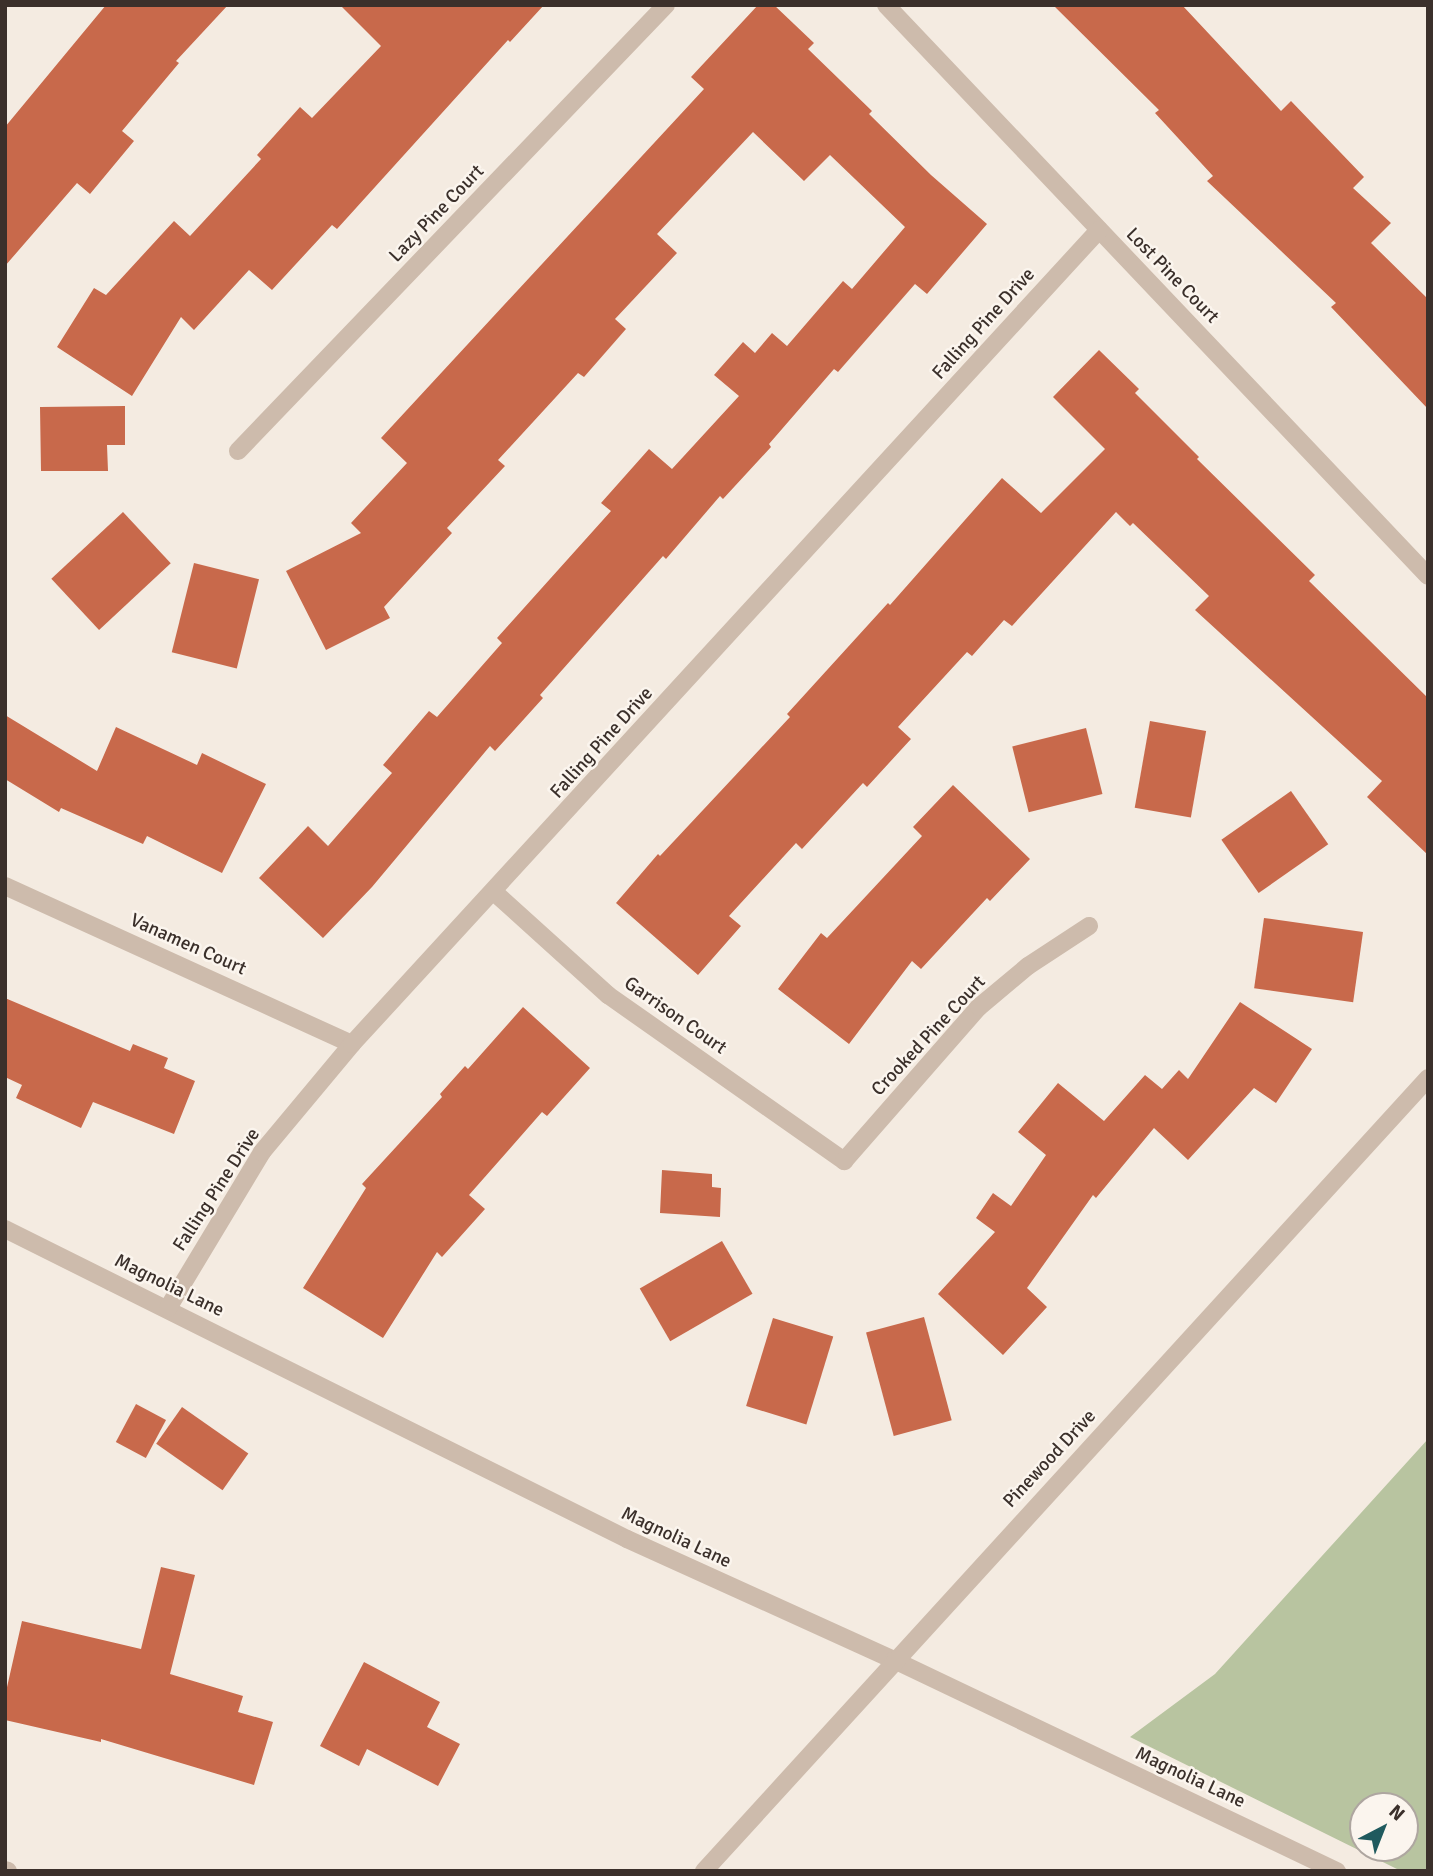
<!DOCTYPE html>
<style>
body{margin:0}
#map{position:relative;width:1433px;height:1876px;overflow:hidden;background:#f4ebe1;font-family:Signika,sans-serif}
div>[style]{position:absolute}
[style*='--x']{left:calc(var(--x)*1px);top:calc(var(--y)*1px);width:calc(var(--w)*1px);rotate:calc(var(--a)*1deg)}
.green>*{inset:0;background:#b8c4a0}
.building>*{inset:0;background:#c8694b;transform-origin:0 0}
.street>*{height:18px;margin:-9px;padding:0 9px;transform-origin:9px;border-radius:9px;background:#cdbbac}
span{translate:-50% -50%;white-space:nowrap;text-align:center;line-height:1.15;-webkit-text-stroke:5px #fbf5ee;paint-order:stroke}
.street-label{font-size:19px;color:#3b302b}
.frame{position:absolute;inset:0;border:7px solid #3b302b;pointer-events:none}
.north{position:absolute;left:1349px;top:1792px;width:70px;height:70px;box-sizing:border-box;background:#fbf5ee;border:2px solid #aea6a0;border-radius:50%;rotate:42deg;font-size:19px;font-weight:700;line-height:28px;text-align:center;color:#3b302b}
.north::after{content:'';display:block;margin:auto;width:24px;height:32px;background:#1f5a5e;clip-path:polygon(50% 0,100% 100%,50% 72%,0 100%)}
</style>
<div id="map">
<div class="green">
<i style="clip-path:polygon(evenodd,1428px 1439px,1428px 1871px,1401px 1871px,1130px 1737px,1215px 1674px,1428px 1439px,1363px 1806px,1405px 1806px,1405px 1848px,1363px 1848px,1363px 1806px)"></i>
</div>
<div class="building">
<i style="clip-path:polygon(106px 5px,228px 5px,176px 61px,179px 63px,122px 131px,134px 141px,90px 194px,77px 183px,5px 266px,5px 127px)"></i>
<i style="clip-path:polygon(340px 5px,544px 5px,510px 42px,508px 40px,337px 229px,332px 225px,272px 290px,249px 270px,194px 330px,181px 317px,132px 396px,57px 347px,94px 288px,106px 295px,174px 221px,190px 236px,261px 159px,257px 155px,300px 107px,312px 118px,381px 46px)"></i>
<i style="clip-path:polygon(758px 5px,774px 5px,814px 43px,808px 49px,872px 111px,869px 114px,931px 175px,987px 224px,927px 294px,915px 284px,838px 372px,834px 369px,769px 444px,771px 447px,723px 499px,720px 496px,666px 559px,663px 556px,540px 695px,543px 698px,495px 751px,490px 746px,372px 887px,323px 938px,259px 878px,308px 826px,328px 846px,392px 773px,383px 765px,429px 711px,437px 717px,502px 643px,497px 638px,611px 511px,601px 503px,649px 449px,672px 469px,739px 396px,714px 375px,743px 342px,755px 353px,772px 333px,787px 346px,843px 281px,852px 289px,905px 227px,830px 155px,804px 181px,753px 132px,657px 234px,677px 253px,615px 319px,626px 329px,584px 377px,578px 373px,498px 460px,505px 466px,447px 528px,452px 533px,384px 607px,390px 618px,326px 650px,286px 571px,361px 533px,351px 523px,407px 463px,381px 438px,704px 89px,691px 77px)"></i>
<i style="clip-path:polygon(1053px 5px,1182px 5px,1281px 111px,1291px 101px,1364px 177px,1353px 188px,1391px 223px,1371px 243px,1428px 299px,1428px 409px,1331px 307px,1336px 303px,1207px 181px,1213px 176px,1155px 113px,1159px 110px)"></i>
<i style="clip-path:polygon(1099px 350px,1139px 389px,1135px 393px,1199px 457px,1197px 459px,1315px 575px,1309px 581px,1428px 698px,1428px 855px,1367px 797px,1382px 781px,1195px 610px,1209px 596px,1133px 523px,1130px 526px,1116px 512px,1012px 626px,1004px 620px,972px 656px,967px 652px,898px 727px,911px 739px,867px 787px,863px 783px,802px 849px,796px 843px,729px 916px,741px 926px,698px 975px,616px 903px,658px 854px,660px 856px,790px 717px,787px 714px,888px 603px,890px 605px,1002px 478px,1041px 513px,1105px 449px,1053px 397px)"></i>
<i style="clip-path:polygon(125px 406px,125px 445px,107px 445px,108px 471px,41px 471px,40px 407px)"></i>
<i style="left:123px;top:512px;width:70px;height:98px;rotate:47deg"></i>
<i style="left:194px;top:563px;width:67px;height:92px;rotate:14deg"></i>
<i style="clip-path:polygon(5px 715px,97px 771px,116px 727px,197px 765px,202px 753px,266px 784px,222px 873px,147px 836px,143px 844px,61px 808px,59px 812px,5px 779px)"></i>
<i style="left:1150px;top:721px;width:57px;height:88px;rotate:10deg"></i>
<i style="left:1086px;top:728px;width:68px;height:76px;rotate:76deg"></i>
<i style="clip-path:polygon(953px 785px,1030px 859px,990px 901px,987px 898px,921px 969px,912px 961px,849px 1044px,778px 989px,821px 933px,827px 938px,922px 836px,913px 827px)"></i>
<i style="left:1291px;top:791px;width:65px;height:85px;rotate:55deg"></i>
<i style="left:1264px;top:918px;width:100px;height:71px;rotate:8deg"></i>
<i style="clip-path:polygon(5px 998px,130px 1051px,133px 1044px,168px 1058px,164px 1068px,195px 1081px,174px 1134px,93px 1102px,81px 1128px,16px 1098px,22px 1085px,5px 1077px)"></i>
<i style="clip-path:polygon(1240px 1002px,1312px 1049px,1276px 1103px,1254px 1088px,1188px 1160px,1154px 1128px,1096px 1198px,1093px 1195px,1027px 1288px,1047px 1307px,1003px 1355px,938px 1294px,995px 1232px,976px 1218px,993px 1193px,1011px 1206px,1046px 1155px,1018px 1132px,1058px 1083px,1104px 1121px,1145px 1075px,1162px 1089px,1179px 1070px,1188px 1079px)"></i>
<i style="clip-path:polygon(523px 1007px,590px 1068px,547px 1116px,542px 1112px,469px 1195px,485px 1209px,442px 1257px,437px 1252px,383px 1338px,303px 1288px,366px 1188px,362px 1184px,442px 1097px,440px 1094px,465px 1066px,468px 1069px)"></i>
<i style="clip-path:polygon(662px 1170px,712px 1174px,712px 1187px,721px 1188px,720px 1217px,660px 1213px)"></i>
<i style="left:722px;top:1241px;width:61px;height:95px;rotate:60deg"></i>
<i style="left:924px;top:1317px;width:107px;height:60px;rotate:75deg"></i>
<i style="left:773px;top:1318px;width:63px;height:92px;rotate:17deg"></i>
<i style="left:136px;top:1404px;width:34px;height:43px;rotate:28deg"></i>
<i style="left:182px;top:1407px;width:81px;height:45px;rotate:35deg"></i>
<i style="clip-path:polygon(161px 1567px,195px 1575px,170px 1674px,243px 1696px,238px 1712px,273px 1722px,254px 1785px,101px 1739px,101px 1742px,5px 1720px,5px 1696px,22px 1621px,141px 1649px)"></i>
<i style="clip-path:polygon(364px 1662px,440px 1702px,427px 1727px,460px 1744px,438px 1786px,367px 1749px,359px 1766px,320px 1746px)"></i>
</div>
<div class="street">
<i style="--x:886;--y:5;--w:787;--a:46.49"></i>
<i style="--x:238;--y:451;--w:618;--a:-46.18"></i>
<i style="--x:5;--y:886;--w:381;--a:24.5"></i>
<i style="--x:494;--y:892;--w:154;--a:42.1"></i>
<i style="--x:608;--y:995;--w:289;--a:35.1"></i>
<i style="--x:844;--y:1161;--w:205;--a:-48.8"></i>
<i style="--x:979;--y:1007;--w:64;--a:-39.9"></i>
<i style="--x:1028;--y:966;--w:73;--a:-33.3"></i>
<i style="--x:5;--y:1229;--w:695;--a:26.49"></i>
<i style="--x:627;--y:1539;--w:293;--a:24.4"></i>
<i style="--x:894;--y:1660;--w:491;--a:25.5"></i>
<i style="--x:168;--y:1308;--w:182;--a:-58.9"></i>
<i style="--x:262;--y:1152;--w:141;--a:-50.2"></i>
<i style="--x:352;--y:1044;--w:1105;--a:-47.46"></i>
<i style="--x:5;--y:1870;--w:3;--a:18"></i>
<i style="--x:704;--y:1871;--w:1074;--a:-47.6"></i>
</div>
<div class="street-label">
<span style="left:437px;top:214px;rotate:-46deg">Lazy Pine Court</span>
<span style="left:1172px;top:276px;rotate:46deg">Lost Pine Court</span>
<span style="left:984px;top:324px;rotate:-48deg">Falling Pine Drive</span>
<span style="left:602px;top:743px;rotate:-48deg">Falling Pine Drive</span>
<span style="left:188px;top:945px;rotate:24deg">Vanamen Court</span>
<span style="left:675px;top:1016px;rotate:35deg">Garrison Court</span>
<span style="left:929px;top:1036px;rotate:-47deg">Crooked Pine Court</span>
<span style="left:217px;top:1190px;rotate:-57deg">Falling Pine Drive</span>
<span style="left:169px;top:1286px;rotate:26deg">Magnolia Lane</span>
<span style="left:1050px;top:1459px;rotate:-47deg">Pinewood Drive</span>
<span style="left:676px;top:1538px;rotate:25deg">Magnolia Lane</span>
<span style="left:1190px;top:1778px;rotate:25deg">Magnolia Lane</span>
</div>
<div class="frame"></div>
<div class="north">N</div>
</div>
